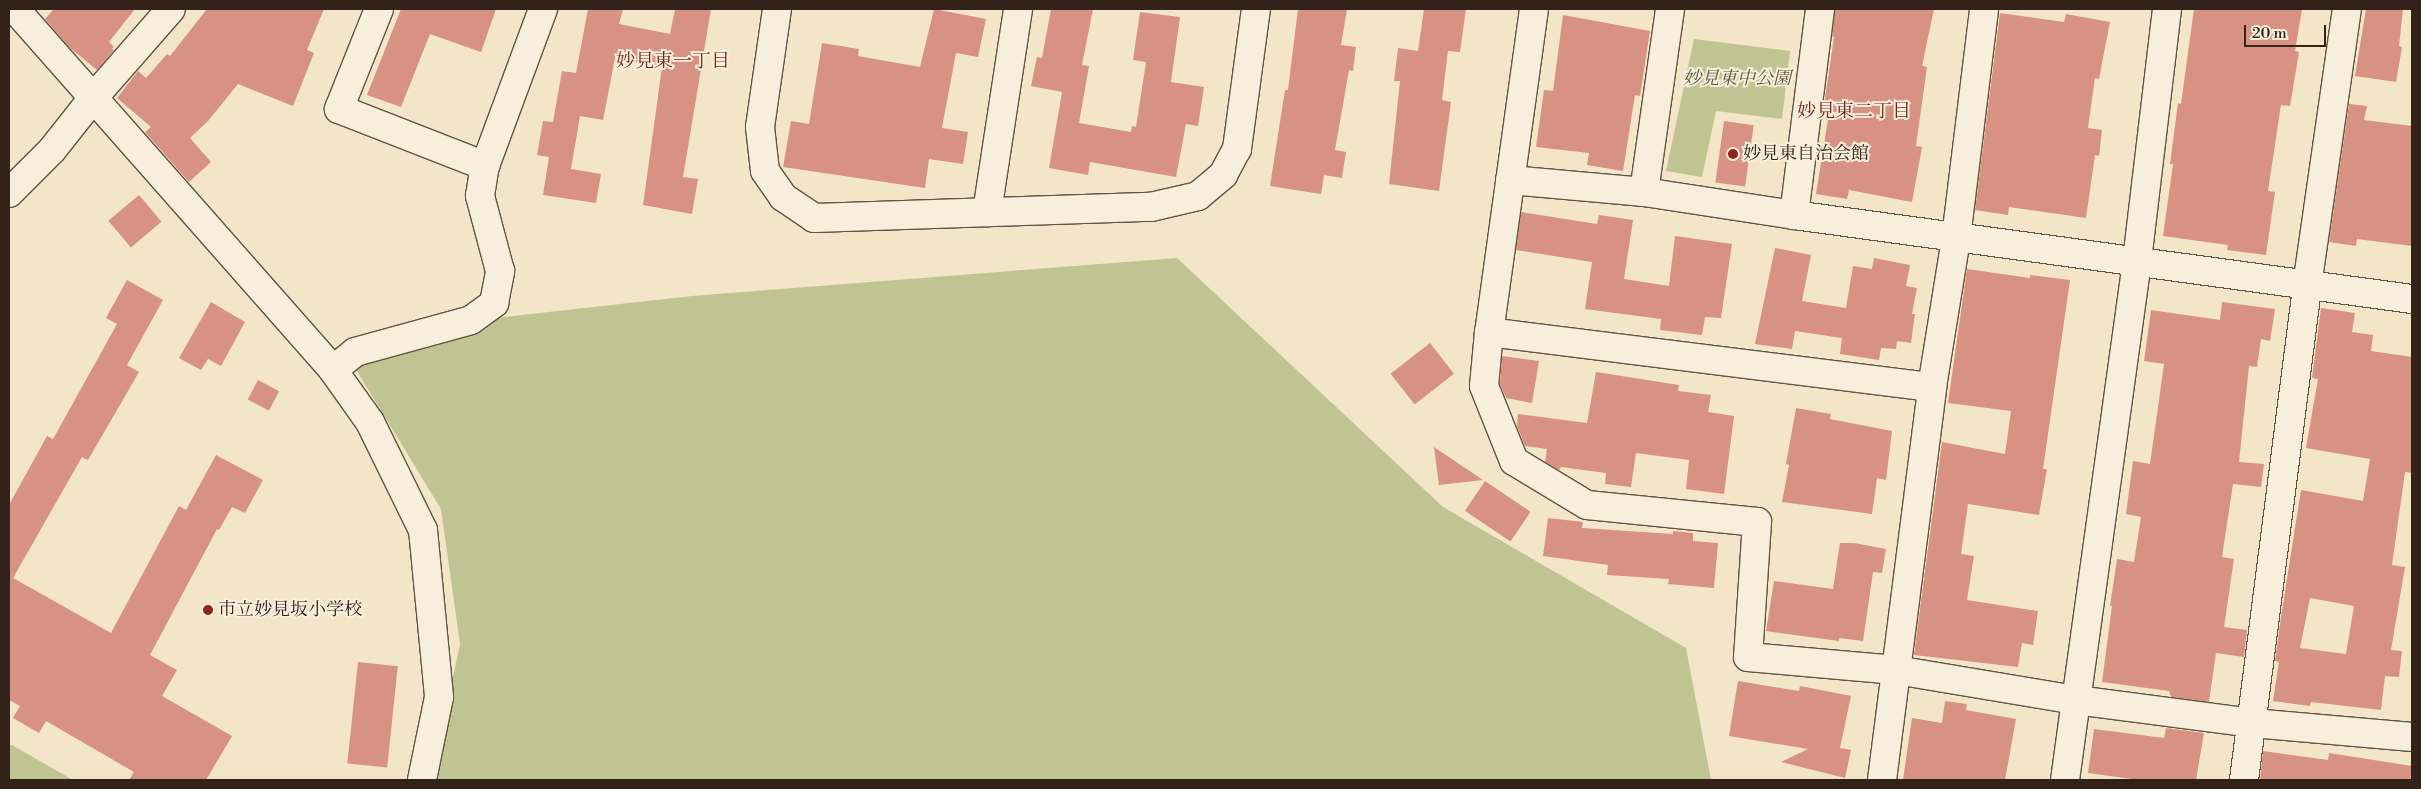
<!DOCTYPE html>
<meta charset="utf-8">
<style>
body{margin:0}
#map{position:relative;width:2421px;height:789px;overflow:hidden;background:#f3e5c7;font-family:"Libre Bodoni","Noto Serif JP",serif}
div>[style]{position:absolute}
[style*='--x']{left:calc(var(--x)*1px);top:calc(var(--y)*1px);width:calc(var(--w)*1px);rotate:calc(var(--a)*1deg)}
.green>*{inset:0;background:#c0c392}
.building>*{inset:0;background:#d89284;transform-origin:0 0}
.roads{filter:drop-shadow(1px 0 #625344) drop-shadow(-1px 0 #625344) drop-shadow(0 1px #625344) drop-shadow(0 -1px #625344)}
.minor>*{height:28px;margin:-14px;padding:0 14px;transform-origin:14px;border-radius:14px;background:#f7eedb}
.dots>*{width:14px;height:14px;translate:-50% -50%;box-sizing:border-box;border:2px solid #f7eedb;border-radius:50%}
span{translate:-50% -50%;white-space:nowrap;text-align:center;line-height:1.15;-webkit-text-stroke:4px #f7eedb;paint-order:stroke}
.park-label{font-size:18px;color:#5d523d;font-style:italic}
.poi-label{font-size:18px;color:#322218}
.left{translate:0 -50%;text-align:left}
.neighbourhood-label{font-size:19px;color:#7a1f14}
.frame{position:absolute;inset:0;border:10px solid #322218;pointer-events:none}
.scale{position:absolute;left:2244px;top:25px;width:82px;height:22px;box-sizing:border-box;border:2px solid #322218;border-top:0;padding-left:6px;font-size:15px;line-height:18px;white-space:nowrap;color:#322218;-webkit-text-stroke:4px #f7eedb;paint-order:stroke}
</style>
<div id="map">
<div class="green">
<i style="clip-path:polygon(1694px 39px,1790px 51px,1782px 119px,1716px 111px,1702px 177px,1666px 171px)"></i>
<i style="clip-path:polygon(1177px 258px,1443px 507px,1686px 648px,1711px 780px,431px 780px,460px 644px,441px 509px,355px 368px,485px 319px,692px 296px)"></i>
<i style="clip-path:polygon(9px 745px,12px 745px,73px 780px,9px 780px)"></i>
</div>
<div class="building">
<i style="clip-path:polygon(54px 9px,135px 9px,109px 42px,114px 47px,112px 49px,114px 50px,97px 70px,69px 47px,45px 19px)"></i>
<i style="clip-path:polygon(207px 9px,324px 9px,307px 50px,314px 53px,293px 106px,238px 84px,208px 121px,190px 138px,211px 162px,189px 182px,145px 132px,151px 127px,117px 98px,138px 71px,146px 78px,167px 54px,170px 56px)"></i>
<i style="clip-path:polygon(401px 9px,496px 9px,481px 52px,430px 34px,401px 107px,367px 95px)"></i>
<i style="clip-path:polygon(588px 9px,623px 9px,619px 24px,670px 34px,675px 9px,711px 9px,683px 177px,698px 179px,692px 214px,643px 205px,662px 67px,615px 58px,603px 120px,580px 116px,571px 169px,601px 174px,596px 203px,543px 195px,549px 157px,537px 155px,543px 121px,553px 122px,562px 71px,576px 73px)"></i>
<i style="clip-path:polygon(934px 9px,986px 19px,978px 57px,956px 53px,942px 128px,968px 132px,963px 164px,929px 159px,925px 188px,783px 167px,791px 121px,809px 124px,822px 43px,859px 49px,858px 56px,920px 67px)"></i>
<i style="clip-path:polygon(1051px 9px,1093px 9px,1082px 65px,1089px 66px,1079px 123px,1131px 132px,1132px 126px,1136px 127px,1146px 62px,1133px 60px,1140px 12px,1180px 17px,1171px 82px,1204px 87px,1198px 126px,1186px 124px,1176px 177px,1090px 162px,1088px 175px,1049px 168px,1062px 92px,1031px 86px,1037px 57px,1042px 58px)"></i>
<i style="clip-path:polygon(1298px 9px,1347px 9px,1341px 45px,1356px 47px,1353px 71px,1349px 70px,1335px 150px,1346px 152px,1342px 178px,1324px 175px,1321px 194px,1270px 186px,1285px 90px,1288px 90px)"></i>
<i style="clip-path:polygon(1424px 9px,1466px 9px,1460px 52px,1448px 51px,1442px 100px,1451px 102px,1439px 191px,1389px 184px,1400px 81px,1394px 81px,1398px 48px,1418px 51px)"></i>
<i style="clip-path:polygon(1835px 9px,1934px 9px,1922px 66px,1927px 67px,1916px 146px,1922px 147px,1912px 202px,1849px 190px,1847px 199px,1816px 194px,1829px 113px,1823px 112px,1834px 37px,1832px 36px)"></i>
<i style="clip-path:polygon(2194px 9px,2302px 9px,2295px 51px,2299px 52px,2290px 106px,2281px 105px,2268px 191px,2275px 192px,2266px 255px,2227px 250px,2228px 245px,2163px 236px,2173px 164px,2170px 164px,2178px 103px,2181px 104px)"></i>
<i style="clip-path:polygon(2366px 9px,2403px 9px,2399px 46px,2402px 47px,2396px 82px,2355px 76px)"></i>
<i style="clip-path:polygon(2000px 13px,2064px 22px,2066px 14px,2110px 22px,2099px 79px,2095px 78px,2088px 128px,2102px 130px,2099px 156px,2095px 155px,2086px 218px,2009px 207px,2008px 215px,1975px 210px)"></i>
<i style="clip-path:polygon(1563px 15px,1650px 31px,1640px 96px,1635px 95px,1623px 171px,1587px 165px,1589px 153px,1536px 147px,1544px 90px,1553px 91px)"></i>
<i style="clip-path:polygon(2349px 104px,2367px 106px,2364px 120px,2412px 126px,2412px 246px,2357px 239px,2356px 246px,2329px 242px)"></i>
<i style="left:1724px;top:121px;width:30px;height:62px;rotate:8deg"></i>
<i style="left:139px;top:195px;width:35px;height:40px;rotate:50deg"></i>
<i style="clip-path:polygon(1521px 212px,1597px 224px,1599px 215px,1633px 220px,1624px 279px,1669px 286px,1675px 236px,1732px 244px,1721px 318px,1705px 317px,1702px 335px,1660px 330px,1661px 319px,1585px 309px,1592px 262px,1516px 250px)"></i>
<i style="clip-path:polygon(1775px 248px,1811px 255px,1802px 301px,1846px 308px,1853px 266px,1872px 269px,1874px 258px,1910px 265px,1906px 286px,1917px 288px,1912px 314px,1915px 314px,1911px 343px,1897px 341px,1896px 349px,1881px 348px,1879px 360px,1840px 354px,1842px 338px,1795px 331px,1792px 349px,1755px 344px)"></i>
<i style="clip-path:polygon(1967px 269px,2030px 278px,2030px 275px,2070px 280px,2043px 469px,2047px 469px,2039px 515px,1968px 504px,1961px 554px,1974px 556px,1967px 600px,2038px 611px,2033px 645px,2022px 643px,2018px 667px,1914px 655px,1942px 442px,2005px 454px,2011px 411px,1948px 403px)"></i>
<i style="clip-path:polygon(127px 280px,163px 300px,127px 365px,139px 372px,88px 460px,82px 457px,13px 578px,111px 633px,179px 506px,186px 510px,216px 455px,263px 480px,245px 513px,232px 507px,219px 530px,217px 529px,150px 655px,177px 670px,162px 696px,232px 736px,206px 780px,129px 780px,134px 772px,46px 721px,39px 733px,13px 718px,20px 706px,9px 700px,9px 505px,47px 436px,53px 439px,117px 324px,106px 318px)"></i>
<i style="clip-path:polygon(211px 302px,245px 322px,221px 366px,208px 359px,201px 370px,179px 358px)"></i>
<i style="clip-path:polygon(2222px 302px,2275px 309px,2270px 341px,2261px 339px,2257px 367px,2249px 366px,2239px 462px,2264px 464px,2261px 487px,2233px 484px,2222px 557px,2234px 559px,2224px 627px,2247px 630px,2244px 657px,2216px 653px,2209px 702px,2171px 697px,2169px 691px,2102px 682px,2112px 606px,2110px 606px,2117px 559px,2134px 562px,2141px 517px,2126px 514px,2133px 461px,2150px 464px,2164px 364px,2144px 361px,2151px 310px,2220px 320px)"></i>
<i style="clip-path:polygon(evenodd,2321px 308px,2355px 313px,2352px 332px,2373px 335px,2371px 351px,2412px 357px,2412px 473px,2405px 472px,2392px 565px,2405px 567px,2391px 650px,2402px 651px,2399px 677px,2385px 676px,2381px 710px,2311px 702px,2310px 706px,2273px 701px,2279px 662px,2275px 661px,2281px 617px,2301px 490px,2363px 501px,2370px 459px,2306px 448px,2318px 379px,2312px 378px,2321px 308px,2310px 598px,2354px 606px,2346px 654px,2300px 648px,2310px 598px)"></i>
<i style="left:1430px;top:343px;width:39px;height:50px;rotate:52deg"></i>
<i style="clip-path:polygon(1502px 356px,1539px 361px,1532px 403px,1506px 398px,1500px 384px)"></i>
<i style="clip-path:polygon(1596px 372px,1679px 385px,1678px 391px,1711px 395px,1708px 412px,1734px 416px,1724px 494px,1686px 489px,1689px 460px,1636px 453px,1631px 487px,1605px 484px,1606px 473px,1561px 467px,1559px 470px,1545px 462px,1547px 449px,1525px 446px,1517px 426px,1518px 414px,1587px 423px)"></i>
<i style="left:258px;top:380px;width:24px;height:22px;rotate:28deg"></i>
<i style="clip-path:polygon(1796px 408px,1831px 414px,1830px 419px,1892px 431px,1886px 480px,1877px 478px,1872px 514px,1782px 502px,1789px 465px,1786px 464px)"></i>
<i style="clip-path:polygon(1434px 447px,1483px 480px,1439px 485px)"></i>
<i style="left:1485px;top:481px;width:55px;height:36px;rotate:34deg"></i>
<i style="clip-path:polygon(1548px 518px,1583px 522px,1582px 528px,1673px 534px,1673px 531px,1693px 533px,1693px 541px,1718px 543px,1714px 588px,1668px 584px,1669px 579px,1607px 575px,1608px 565px,1543px 556px)"></i>
<i style="clip-path:polygon(1840px 543px,1854px 543px,1886px 549px,1882px 573px,1873px 572px,1863px 641px,1839px 638px,1839px 641px,1766px 631px,1774px 581px,1833px 589px)"></i>
<i style="left:358px;top:662px;width:40px;height:102px;rotate:6deg"></i>
<i style="clip-path:polygon(1738px 681px,1799px 691px,1800px 686px,1851px 696px,1840px 748px,1851px 750px,1845px 778px,1781px 762px,1808px 749px,1729px 736px)"></i>
<i style="clip-path:polygon(1945px 701px,1967px 704px,1966px 710px,2016px 719px,2005px 780px,1903px 780px,1912px 718px,1942px 723px)"></i>
<i style="clip-path:polygon(2166px 728px,2204px 733px,2196px 780px,2139px 780px,2088px 773px,2094px 729px,2164px 738px)"></i>
<i style="clip-path:polygon(2263px 751px,2328px 760px,2329px 753px,2412px 766px,2412px 780px,2260px 780px)"></i>
</div>
<div class="roads">
<div class="minor">
<i style="--x:15;--y:9;--w:481;--a:48.6"></i>
<i style="--x:333;--y:370;--w:28;--a:-39"></i>
<i style="--x:355;--y:352;--w:120;--a:-15.4"></i>
<i style="--x:471;--y:320;--w:29;--a:-36"></i>
<i style="--x:494;--y:303;--w:33;--a:-79"></i>
<i style="--x:500;--y:271;--w:78;--a:-104.9"></i>
<i style="--x:480;--y:196;--w:30;--a:-81"></i>
<i style="--x:485;--y:166;--w:167;--a:-69.7"></i>
<i style="--x:379;--y:9;--w:108;--a:111.8"></i>
<i style="--x:339;--y:109;--w:157;--a:21.3"></i>
<i style="--x:777;--y:9;--w:119;--a:98.2"></i>
<i style="--x:760;--y:127;--w:44;--a:83.5"></i>
<i style="--x:765;--y:171;--w:32;--a:55"></i>
<i style="--x:783;--y:197;--w:37;--a:34"></i>
<i style="--x:814;--y:218;--w:337;--a:-1.9"></i>
<i style="--x:1151;--y:207;--w:48;--a:-13.2"></i>
<i style="--x:1198;--y:196;--w:33;--a:-40"></i>
<i style="--x:1223;--y:175;--w:30;--a:-62"></i>
<i style="--x:1237;--y:149;--w:141;--a:-82.3"></i>
<i style="--x:1534;--y:9;--w:326;--a:97.9"></i>
<i style="--x:1489;--y:332;--w:54;--a:95.3"></i>
<i style="--x:1484;--y:386;--w:81;--a:68.2"></i>
<i style="--x:1514;--y:461;--w:85;--a:31.1"></i>
<i style="--x:1587;--y:505;--w:171;--a:5.7"></i>
<i style="--x:1757;--y:522;--w:135;--a:93.8"></i>
<i style="--x:1748;--y:657;--w:149;--a:5"></i>
<i style="--x:1896;--y:670;--w:182;--a:9.5"></i>
<i style="--x:2076;--y:700;--w:81;--a:97.8"></i>
<i style="--x:2167;--y:9;--w:255;--a:96.8"></i>
<i style="--x:2137;--y:262;--w:442;--a:97.9"></i>
<i style="--x:2076;--y:700;--w:177;--a:7.4"></i>
<i style="--x:2252;--y:723;--w:161;--a:5"></i>
<i style="--x:1510;--y:180;--w:135;--a:5.1"></i>
<i style="--x:1644;--y:192;--w:152;--a:8.7"></i>
<i style="--x:1794;--y:215;--w:208;--a:-82.8"></i>
<i style="--x:1644;--y:192;--w:185;--a:-81.9"></i>
<i style="--x:9;--y:193;--w:61;--a:-45"></i>
<i style="--x:52;--y:150;--w:66;--a:-51.7"></i>
<i style="--x:93;--y:98;--w:118;--a:-48.8"></i>
<i style="--x:987;--y:212;--w:205;--a:-81.3"></i>
<i style="--x:1794;--y:215;--w:624;--a:7.74"></i>
<i style="--x:1489;--y:332;--w:446;--a:7.1"></i>
<i style="--x:1932;--y:387;--w:151;--a:-80.8"></i>
<i style="--x:1956;--y:238;--w:231;--a:-83"></i>
<i style="--x:333;--y:370;--w:64;--a:54.6"></i>
<i style="--x:370;--y:422;--w:120;--a:63.9"></i>
<i style="--x:423;--y:530;--w:168;--a:84.5"></i>
<i style="--x:439;--y:697;--w:85;--a:101.6"></i>
<i style="--x:1882;--y:780;--w:396;--a:-82.7"></i>
<i style="--x:2244;--y:780;--w:498;--a:-82.7"></i>
<i style="--x:2307;--y:286;--w:280;--a:-81.8"></i>
</div>
</div>
<div class="dots">
<i style="left:1733px;top:154px;background:#8f2418"></i>
<i style="left:208px;top:610px;background:#8f2418"></i>
</div>
<div class="park-label">
<span style="left:1737px;top:79px">妙見東中公園</span>
</div>
<div class="poi-label">
<span class="left" style="left:1743px;top:154px">妙見東自治会館</span>
<span class="left" style="left:218px;top:610px">市立妙見坂小学校</span>
</div>
<div class="neighbourhood-label">
<span style="left:673px;top:62px">妙見東一丁目</span>
<span style="left:1854px;top:112px">妙見東二丁目</span>
</div>
<div class="frame"></div>
<div class="scale">20 m</div>
</div>
